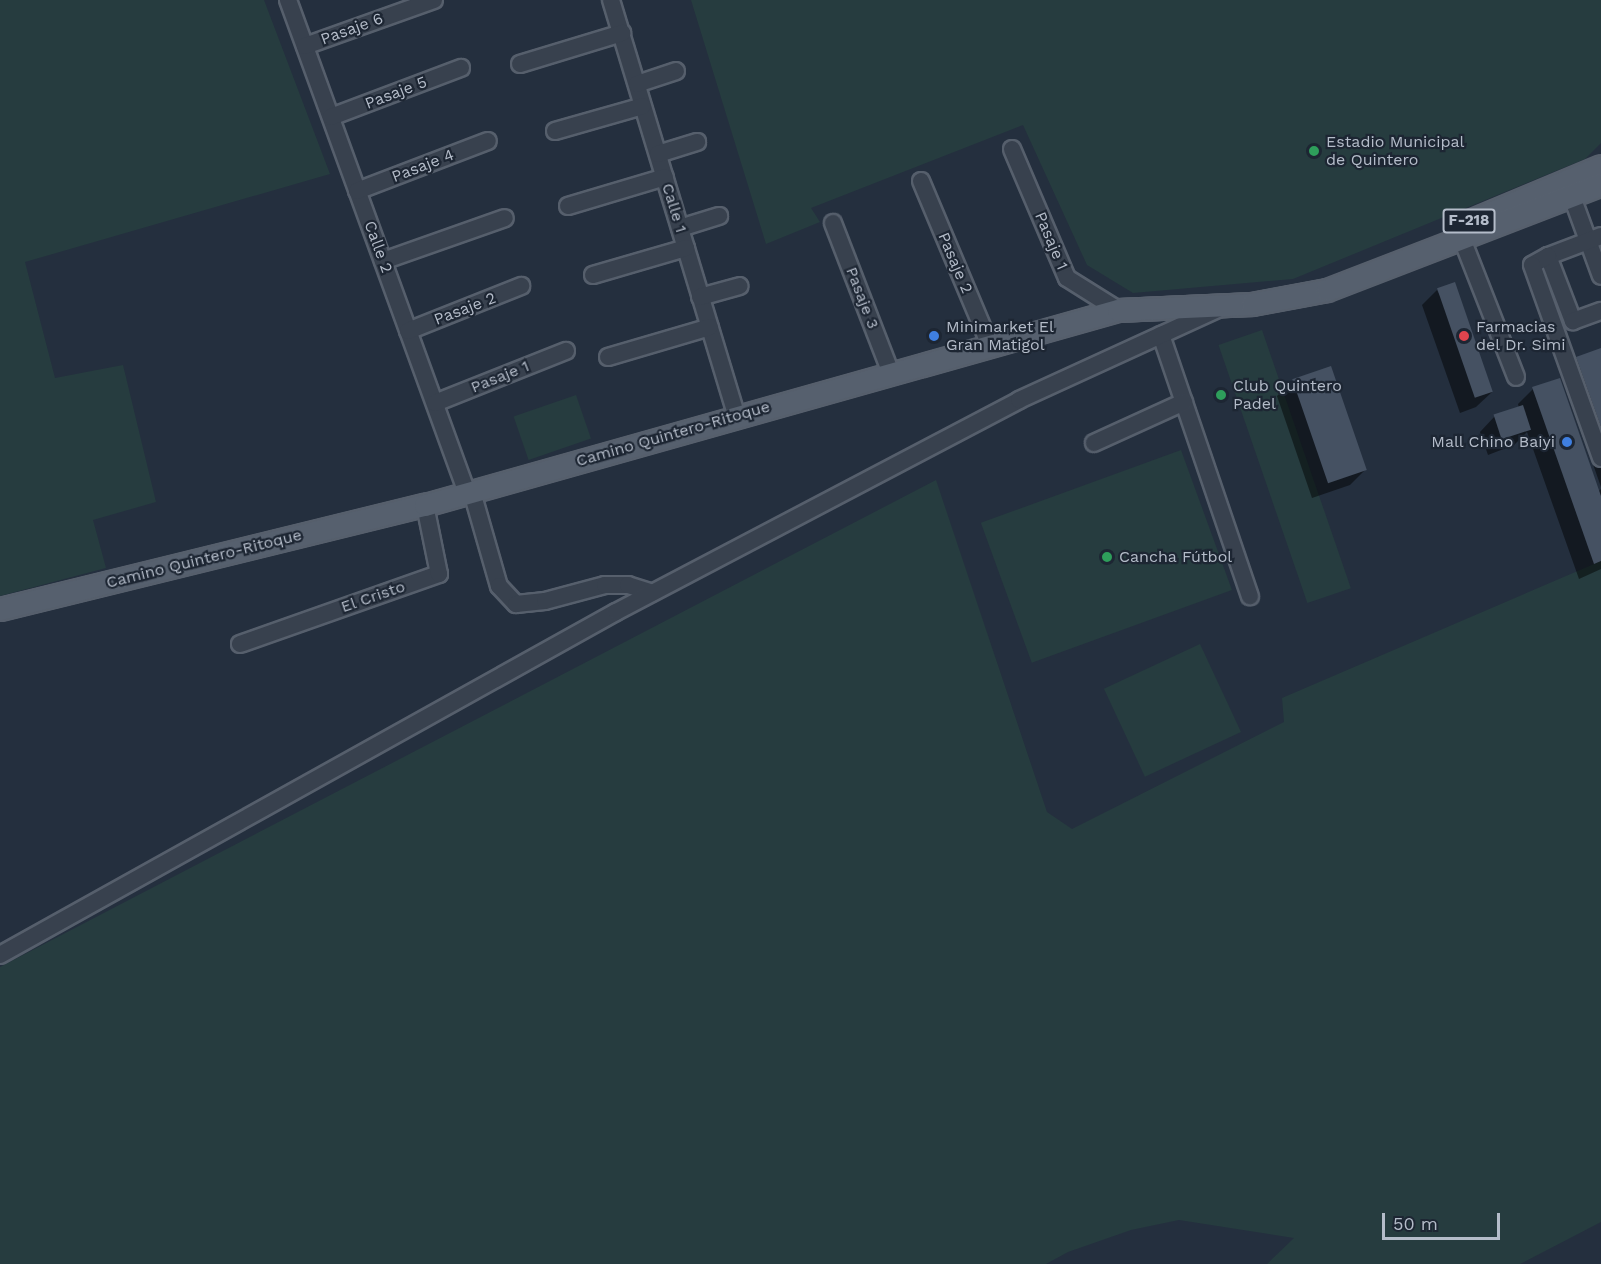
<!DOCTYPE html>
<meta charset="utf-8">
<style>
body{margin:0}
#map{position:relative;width:1601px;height:1264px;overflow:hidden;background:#242f3e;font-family:"Work Sans",sans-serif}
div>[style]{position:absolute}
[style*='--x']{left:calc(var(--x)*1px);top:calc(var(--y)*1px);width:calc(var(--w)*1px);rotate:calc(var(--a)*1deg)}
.green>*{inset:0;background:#263c3f;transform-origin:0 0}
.shadow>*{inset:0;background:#0007}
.building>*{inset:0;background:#455162;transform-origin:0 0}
.roads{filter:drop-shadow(2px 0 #565f6c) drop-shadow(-2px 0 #565f6c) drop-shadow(0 2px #565f6c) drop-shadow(0 -2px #565f6c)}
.minor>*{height:16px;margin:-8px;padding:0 8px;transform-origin:8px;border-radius:8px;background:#38414e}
.major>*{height:21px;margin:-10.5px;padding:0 10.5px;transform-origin:10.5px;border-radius:10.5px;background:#56606e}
.dots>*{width:16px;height:16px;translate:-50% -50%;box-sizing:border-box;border:3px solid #1d2633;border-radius:50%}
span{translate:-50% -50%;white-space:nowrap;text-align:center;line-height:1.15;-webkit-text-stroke:4.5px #1d2633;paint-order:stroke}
.shield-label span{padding:2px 4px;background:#1d2633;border:2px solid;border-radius:4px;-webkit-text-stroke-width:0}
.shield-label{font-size:15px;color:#b4bcc9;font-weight:700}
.street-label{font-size:16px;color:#b4bcc9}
.poi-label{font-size:16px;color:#b4bcc9}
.left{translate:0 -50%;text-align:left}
.right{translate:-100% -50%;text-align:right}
.scale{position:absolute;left:1382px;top:1213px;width:118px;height:27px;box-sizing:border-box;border:3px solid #b4bcc9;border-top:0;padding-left:8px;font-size:18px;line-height:21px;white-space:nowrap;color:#b4bcc9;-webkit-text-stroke:4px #1d2633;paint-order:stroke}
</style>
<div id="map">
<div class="green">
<i style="clip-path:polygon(0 0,264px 0,330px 174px,25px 262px,55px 378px,123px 365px,156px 502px,93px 520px,106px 568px,0 596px)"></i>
<i style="clip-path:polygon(691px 0,1601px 0,1601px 143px,1585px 159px,1293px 279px,1133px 293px,1087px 265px,1023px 125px,811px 208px,820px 222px,766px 244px)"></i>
<i style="left:1262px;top:330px;width:273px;height:46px;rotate:71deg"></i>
<i style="left:576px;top:395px;width:46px;height:66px;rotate:71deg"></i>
<i style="left:1181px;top:450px;width:149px;height:213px;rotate:70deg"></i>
<i style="clip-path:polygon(936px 480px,1047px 812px,1072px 829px,1284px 722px,1282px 698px,1601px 561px,1601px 1222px,1520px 1264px,1267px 1264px,1294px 1238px,1179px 1220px,1131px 1230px,1068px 1252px,1046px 1264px,0 1264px,0 967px)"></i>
<i style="left:1200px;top:644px;width:97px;height:106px;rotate:65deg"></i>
</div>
<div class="shadow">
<i style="clip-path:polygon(1437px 290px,1492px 392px,1476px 407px,1460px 413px,1422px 305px)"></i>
<i style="clip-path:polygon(1601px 349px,1601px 487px,1561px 373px,1577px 358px)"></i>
<i style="clip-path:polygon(1293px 381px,1365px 470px,1350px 485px,1312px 498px,1277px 396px)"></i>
<i style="clip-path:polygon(1533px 389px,1598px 492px,1601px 489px,1601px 569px,1579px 579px,1527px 432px,1514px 445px,1488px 455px,1480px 432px,1495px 416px,1519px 408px,1518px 404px)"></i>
</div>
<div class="building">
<i style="left:1455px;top:282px;width:116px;height:19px;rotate:71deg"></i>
<i style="clip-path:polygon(1601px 348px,1601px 427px,1576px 357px)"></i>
<i style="left:1331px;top:366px;width:110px;height:41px;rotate:71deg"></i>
<i style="clip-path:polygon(1560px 378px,1601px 496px,1601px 561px,1594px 564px,1532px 387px)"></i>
<i style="left:1523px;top:405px;width:26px;height:31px;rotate:72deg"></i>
</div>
<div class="roads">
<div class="minor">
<i style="--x:288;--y:0;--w:524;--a:70.04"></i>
<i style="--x:611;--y:0;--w:433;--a:73.2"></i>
<i style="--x:305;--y:46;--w:137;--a:-19.6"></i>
<i style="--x:520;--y:64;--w:107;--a:-16.9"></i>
<i style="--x:637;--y:84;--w:41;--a:-18.4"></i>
<i style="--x:331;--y:117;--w:139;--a:-20.7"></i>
<i style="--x:555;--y:131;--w:91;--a:-15.9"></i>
<i style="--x:1012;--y:149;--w:140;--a:66.9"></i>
<i style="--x:1067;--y:278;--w:60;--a:32.1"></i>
<i style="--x:658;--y:154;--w:41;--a:-17.1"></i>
<i style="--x:921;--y:181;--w:178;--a:67.2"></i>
<i style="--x:357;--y:191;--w:140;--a:-20.9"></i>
<i style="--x:1571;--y:194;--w:87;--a:69.9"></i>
<i style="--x:568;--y:206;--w:101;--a:-16.6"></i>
<i style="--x:833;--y:223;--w:161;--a:68.9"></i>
<i style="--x:680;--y:228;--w:41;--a:-17.1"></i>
<i style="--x:1601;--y:236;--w:57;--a:159.3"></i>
<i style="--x:1548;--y:256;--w:70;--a:69"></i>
<i style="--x:1573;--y:321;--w:30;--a:-20"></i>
<i style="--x:1462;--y:239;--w:148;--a:68.6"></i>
<i style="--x:1548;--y:256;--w:18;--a:151"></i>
<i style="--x:1532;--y:265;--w:205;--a:70.3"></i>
<i style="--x:383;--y:261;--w:129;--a:-19.4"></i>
<i style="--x:593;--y:275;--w:97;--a:-16.2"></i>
<i style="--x:700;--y:297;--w:41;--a:-15.4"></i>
<i style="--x:408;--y:331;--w:122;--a:-21.7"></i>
<i style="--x:1161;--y:335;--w:276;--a:71.2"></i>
<i style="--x:608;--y:357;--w:106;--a:-16.4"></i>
<i style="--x:435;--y:403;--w:141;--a:-21.7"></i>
<i style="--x:1094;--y:443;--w:99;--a:-24.5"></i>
<i style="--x:472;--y:492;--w:98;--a:74"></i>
<i style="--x:499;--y:586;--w:25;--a:47"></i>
<i style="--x:516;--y:604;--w:29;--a:-6"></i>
<i style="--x:545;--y:601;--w:62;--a:-14.9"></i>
<i style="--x:605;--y:585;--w:23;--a:0"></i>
<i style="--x:628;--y:585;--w:25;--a:18"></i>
<i style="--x:240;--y:644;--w:211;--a:-19.4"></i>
<i style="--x:439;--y:574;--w:70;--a:-101.5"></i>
<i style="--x:0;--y:955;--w:705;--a:-29.11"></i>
<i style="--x:616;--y:612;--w:455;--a:-27.7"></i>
<i style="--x:1019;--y:400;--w:221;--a:-24.6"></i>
</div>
<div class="major">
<i style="--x:1465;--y:223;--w:147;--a:-22.7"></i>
<i style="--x:0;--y:609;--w:438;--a:-13.8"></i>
<i style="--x:425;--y:505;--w:720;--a:-15.72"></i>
<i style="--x:1118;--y:310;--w:134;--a:-2.6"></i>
<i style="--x:1252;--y:304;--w:76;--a:-10.6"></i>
<i style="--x:1327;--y:290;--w:294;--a:-21.1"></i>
</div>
</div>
<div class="dots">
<i style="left:1314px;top:151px;background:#2e9e5b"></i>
<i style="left:934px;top:336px;background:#3f7fe0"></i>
<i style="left:1464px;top:336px;background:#e0444e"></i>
<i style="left:1221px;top:395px;background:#2e9e5b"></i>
<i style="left:1567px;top:442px;background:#3f7fe0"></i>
<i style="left:1107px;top:557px;background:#2e9e5b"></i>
</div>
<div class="shield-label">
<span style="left:1469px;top:221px">F-218</span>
</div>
<div class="street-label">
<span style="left:352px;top:29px;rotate:-20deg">Pasaje 6</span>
<span style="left:396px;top:93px;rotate:-21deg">Pasaje 5</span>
<span style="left:423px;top:166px;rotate:-21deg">Pasaje 4</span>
<span style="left:674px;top:208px;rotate:73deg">Calle 1</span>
<span style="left:1051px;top:241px;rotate:67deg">Pasaje 1</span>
<span style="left:378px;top:247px;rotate:70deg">Calle 2</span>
<span style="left:955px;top:263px;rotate:67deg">Pasaje 2</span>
<span style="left:862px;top:298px;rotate:69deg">Pasaje 3</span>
<span style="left:465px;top:309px;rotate:-21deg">Pasaje 2</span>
<span style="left:500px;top:377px;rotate:-22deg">Pasaje 1</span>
<span style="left:673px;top:434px;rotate:-16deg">Camino Quintero-Ritoque</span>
<span style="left:204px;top:559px;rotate:-14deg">Camino Quintero-Ritoque</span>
<span style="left:373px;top:597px;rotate:-19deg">El Cristo</span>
</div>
<div class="poi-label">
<span class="left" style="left:1326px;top:151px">Estadio Municipal<br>de Quintero</span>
<span class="left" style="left:946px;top:336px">Minimarket El<br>Gran Matigol</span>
<span class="left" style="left:1476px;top:336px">Farmacias<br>del Dr. Simi</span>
<span class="left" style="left:1233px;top:395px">Club Quintero<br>Padel</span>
<span class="right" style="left:1555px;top:442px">Mall Chino Baiyi</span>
<span class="left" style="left:1119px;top:557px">Cancha Fútbol</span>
</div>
<div class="scale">50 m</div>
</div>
